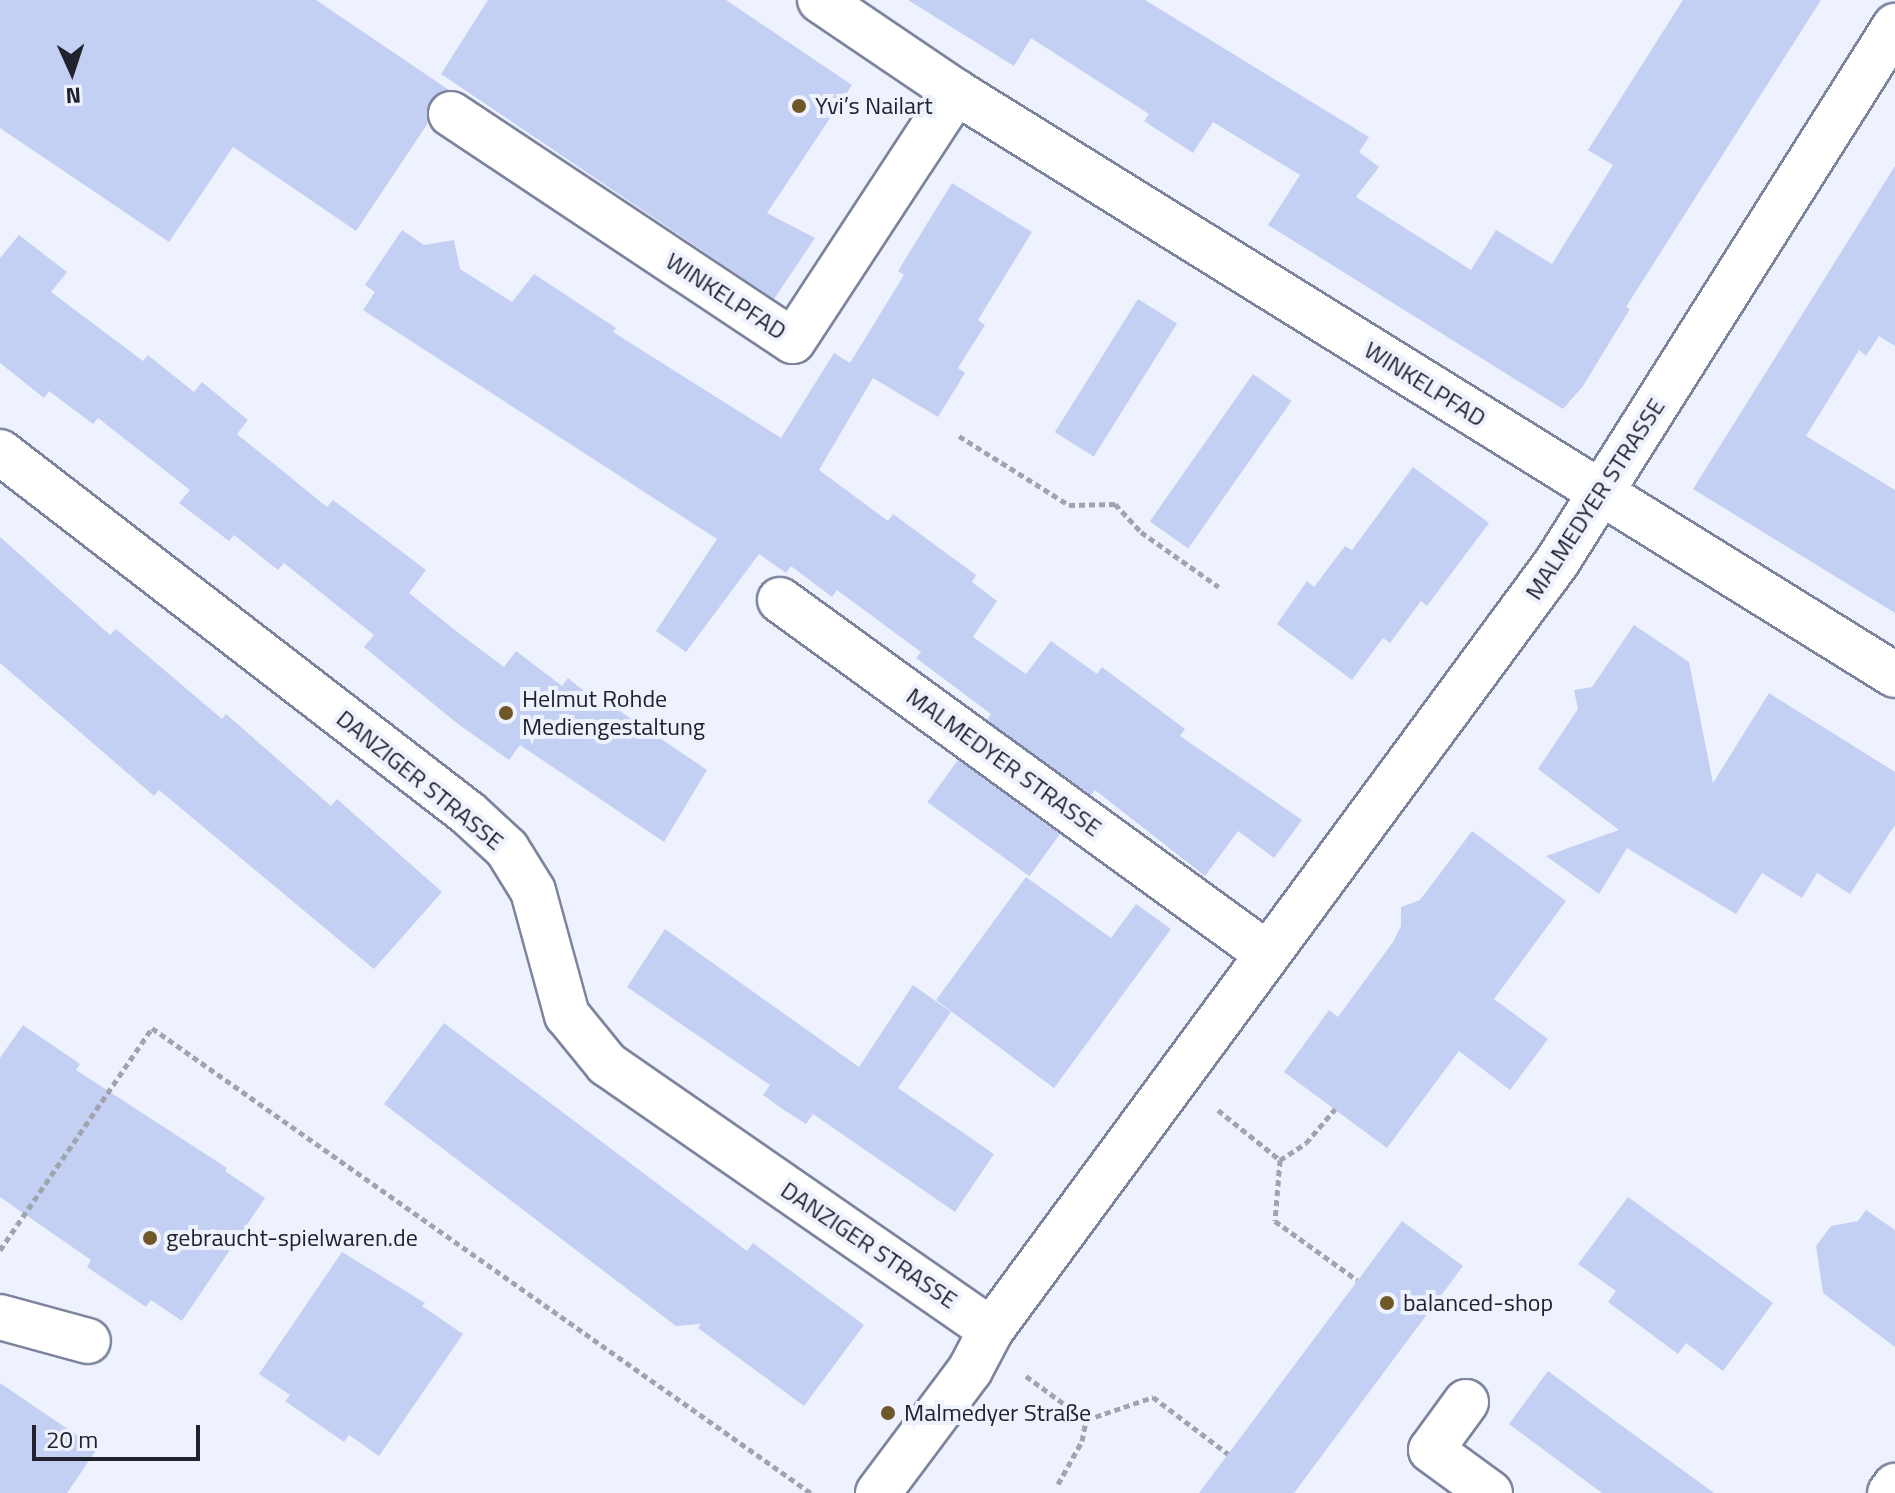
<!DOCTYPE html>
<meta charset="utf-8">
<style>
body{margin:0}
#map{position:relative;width:1895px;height:1493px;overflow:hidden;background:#eef2fe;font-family:"Titillium Web",sans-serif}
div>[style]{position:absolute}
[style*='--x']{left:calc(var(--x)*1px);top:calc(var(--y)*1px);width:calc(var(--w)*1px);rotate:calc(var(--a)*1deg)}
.building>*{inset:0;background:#c3d0f4;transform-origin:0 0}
.path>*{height:5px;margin-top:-2.5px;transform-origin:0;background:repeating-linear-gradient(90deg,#a0a4af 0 6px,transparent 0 10px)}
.roads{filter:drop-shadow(2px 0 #7c849e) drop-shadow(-2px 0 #7c849e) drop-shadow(0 2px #7c849e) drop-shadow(0 -2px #7c849e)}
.minor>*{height:44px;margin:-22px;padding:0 22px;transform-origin:22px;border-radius:22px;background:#fff}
.dots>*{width:22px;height:22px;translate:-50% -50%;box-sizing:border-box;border:4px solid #eef2fe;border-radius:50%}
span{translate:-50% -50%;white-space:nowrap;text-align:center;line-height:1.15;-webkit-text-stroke:8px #eef2fe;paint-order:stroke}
.poi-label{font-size:24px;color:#20232d}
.left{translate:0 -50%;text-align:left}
.street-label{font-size:24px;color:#20232d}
.north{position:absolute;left:32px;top:32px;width:80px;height:80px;-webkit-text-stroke:6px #eef2fe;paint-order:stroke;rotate:177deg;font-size:22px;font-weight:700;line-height:32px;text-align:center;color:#20232d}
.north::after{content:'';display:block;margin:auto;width:28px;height:36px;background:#20232d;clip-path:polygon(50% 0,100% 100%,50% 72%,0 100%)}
.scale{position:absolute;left:32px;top:1425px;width:168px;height:36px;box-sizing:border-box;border:4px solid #20232d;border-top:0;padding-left:10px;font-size:24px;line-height:28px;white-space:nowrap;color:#20232d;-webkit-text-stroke:6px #eef2fe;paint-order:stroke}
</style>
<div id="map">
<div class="building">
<i style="clip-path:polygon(0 0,316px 0,449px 90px,431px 100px,428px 123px,356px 231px,233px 147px,169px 242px,0 128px)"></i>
<i style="clip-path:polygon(488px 0,726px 0,852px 85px,767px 213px,815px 238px,774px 299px,441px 74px)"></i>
<i style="clip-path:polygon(908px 0,1145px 0,1369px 137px,1359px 152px,1379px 167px,1356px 197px,1471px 270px,1496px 230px,1552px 264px,1613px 165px,1588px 150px,1683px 0,1821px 0,1626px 307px,1630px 309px,1583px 386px,1563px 409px,1268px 225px,1300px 175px,1213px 122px,1193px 153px,1144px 121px,1149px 114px,1031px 38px,1014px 66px)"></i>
<i style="clip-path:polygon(1895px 166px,1895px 346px,1879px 336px,1866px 356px,1859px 350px,1806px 436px,1895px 490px,1895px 613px,1693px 489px)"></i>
<i style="clip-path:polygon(952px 183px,1032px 232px,978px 320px,985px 325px,958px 368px,965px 373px,938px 417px,873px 378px,819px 470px,888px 521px,893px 514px,976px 575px,972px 582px,997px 601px,973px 637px,1026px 674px,1051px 641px,1097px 674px,1102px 667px,1185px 729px,1180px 736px,1302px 820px,1274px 858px,1238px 831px,1205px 876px,1095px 790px,1091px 795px,987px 720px,991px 714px,916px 658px,921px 652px,837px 590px,832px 597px,791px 566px,786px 573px,759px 554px,686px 652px,656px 631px,717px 539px,363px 310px,375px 292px,365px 285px,402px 230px,424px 245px,454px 240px,460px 269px,512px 302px,534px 274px,616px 328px,613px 332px,781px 438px,834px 353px,850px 363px,904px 275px,898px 271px)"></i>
<i style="clip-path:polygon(19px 235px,67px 272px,51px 292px,143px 361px,148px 355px,194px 392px,202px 382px,248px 420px,237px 434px,327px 507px,333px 500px,426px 570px,409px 593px,456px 631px,504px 667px,516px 651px,562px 686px,568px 678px,605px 708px,608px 703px,707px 770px,664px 842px,520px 745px,509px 760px,458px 724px,364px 647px,374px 635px,284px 563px,278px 570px,234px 535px,229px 541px,179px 503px,190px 490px,98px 418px,93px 424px,49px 391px,44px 398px,0 363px,0 258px)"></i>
<i style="left:1138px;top:299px;width:46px;height:157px;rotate:32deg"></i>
<i style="left:1253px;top:374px;width:47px;height:180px;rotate:35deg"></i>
<i style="clip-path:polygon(1413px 467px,1489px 523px,1427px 606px,1421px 601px,1390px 643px,1383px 638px,1352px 680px,1277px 624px,1307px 581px,1314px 587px,1345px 546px,1352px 550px)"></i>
<i style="clip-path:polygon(0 537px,110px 635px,116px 629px,222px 719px,226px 714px,331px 806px,337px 799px,442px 892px,374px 969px,159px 790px,154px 796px,0 663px)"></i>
<i style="clip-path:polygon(1634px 625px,1689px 662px,1713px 783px,1769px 693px,1895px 772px,1895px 825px,1850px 894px,1817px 873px,1802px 898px,1762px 873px,1736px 914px,1627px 848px,1599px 894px,1546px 856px,1619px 830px,1538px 769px,1578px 709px,1574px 690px,1592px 687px)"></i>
<i style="left:958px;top:760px;width:126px;height:52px;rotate:36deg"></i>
<i style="clip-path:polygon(1472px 831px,1566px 901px,1494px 999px,1548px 1039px,1510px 1090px,1459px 1051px,1387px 1148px,1284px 1072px,1329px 1010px,1338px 1017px,1393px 942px,1401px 926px,1401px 907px,1420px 900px)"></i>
<i style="clip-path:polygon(1026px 877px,1111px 938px,1136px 904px,1171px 929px,1054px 1088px,936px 1000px)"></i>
<i style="clip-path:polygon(665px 929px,859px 1067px,913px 985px,951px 1012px,898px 1088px,994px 1154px,955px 1212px,813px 1114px,806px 1124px,784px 1110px,763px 1095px,770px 1085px,627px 987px)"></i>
<i style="clip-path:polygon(444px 1023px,747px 1251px,753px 1243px,864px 1325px,804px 1406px,698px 1328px,701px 1324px,676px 1326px,384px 1104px)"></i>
<i style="clip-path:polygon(23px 1025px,80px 1064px,76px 1070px,227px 1168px,225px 1171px,265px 1198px,182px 1321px,151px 1300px,146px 1307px,87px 1267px,91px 1260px,0 1197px,0 1058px)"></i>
<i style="clip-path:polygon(1628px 1197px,1773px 1303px,1723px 1371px,1686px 1343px,1678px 1354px,1608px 1302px,1616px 1291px,1578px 1264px)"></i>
<i style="clip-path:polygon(1866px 1210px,1895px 1230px,1895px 1347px,1823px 1293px,1816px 1246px,1831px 1226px,1858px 1221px)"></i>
<i style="clip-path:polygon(1402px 1221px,1463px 1266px,1294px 1493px,1199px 1493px)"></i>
<i style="clip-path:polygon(342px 1252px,425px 1303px,422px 1306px,463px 1334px,379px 1456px,349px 1435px,344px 1442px,285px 1401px,290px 1395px,259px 1374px)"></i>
<i style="clip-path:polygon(1548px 1371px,1618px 1423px,1714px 1493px,1602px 1493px,1509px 1424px)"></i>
<i style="clip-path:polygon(0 1383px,97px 1449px,67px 1493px,0 1493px)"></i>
</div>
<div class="path">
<i style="--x:959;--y:436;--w:130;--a:32.1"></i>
<i style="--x:1069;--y:505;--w:46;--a:-1.2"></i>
<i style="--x:1115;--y:504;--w:38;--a:47"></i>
<i style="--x:1141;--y:532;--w:95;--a:35.2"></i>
<i style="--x:1218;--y:1110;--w:80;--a:38.9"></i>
<i style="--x:1280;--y:1160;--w:61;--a:94.7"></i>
<i style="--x:1275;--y:1221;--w:101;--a:35.7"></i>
<i style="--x:1280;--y:1160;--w:31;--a:-33"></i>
<i style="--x:1306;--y:1143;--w:45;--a:-49.5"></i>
<i style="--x:0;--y:1250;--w:269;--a:-55.6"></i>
<i style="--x:152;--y:1028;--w:807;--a:35.21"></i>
<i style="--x:1026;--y:1376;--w:74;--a:36.3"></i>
<i style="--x:1086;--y:1420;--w:71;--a:-18.9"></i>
<i style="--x:1153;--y:1397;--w:94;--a:37.2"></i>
<i style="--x:1058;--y:1484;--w:49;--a:-60.8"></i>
<i style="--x:1082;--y:1441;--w:21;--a:-79"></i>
</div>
<div class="roads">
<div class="minor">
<i style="--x:820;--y:0;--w:164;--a:34.1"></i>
<i style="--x:956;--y:92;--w:1105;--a:31.84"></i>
<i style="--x:451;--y:114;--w:410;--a:33.6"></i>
<i style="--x:793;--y:341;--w:298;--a:-56.8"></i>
<i style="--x:0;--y:452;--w:591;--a:37.65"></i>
<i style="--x:468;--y:813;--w:53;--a:42.7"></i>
<i style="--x:507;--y:849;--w:49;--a:58.2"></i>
<i style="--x:533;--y:891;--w:129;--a:74.7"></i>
<i style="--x:567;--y:1015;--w:63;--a:50.8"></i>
<i style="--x:607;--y:1064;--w:467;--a:34.7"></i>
<i style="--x:780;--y:600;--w:601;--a:35.99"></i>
<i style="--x:0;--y:1317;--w:91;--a:15.3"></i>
<i style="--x:1466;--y:1402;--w:59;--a:126.1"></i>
<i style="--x:1431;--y:1450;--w:73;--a:36.1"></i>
<i style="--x:878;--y:1493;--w:154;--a:-53.2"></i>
<i style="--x:970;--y:1370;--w:45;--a:-62.3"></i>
<i style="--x:991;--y:1330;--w:954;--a:-53.61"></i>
<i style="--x:1557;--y:562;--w:634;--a:-57.76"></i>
<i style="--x:1890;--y:1493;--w:9;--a:-54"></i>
</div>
</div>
<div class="dots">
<i style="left:799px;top:106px;background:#705728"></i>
<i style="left:506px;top:713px;background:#705728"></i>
<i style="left:150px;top:1238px;background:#705728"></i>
<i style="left:1387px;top:1303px;background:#705728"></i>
<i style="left:888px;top:1413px;background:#705728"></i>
</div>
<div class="poi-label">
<span class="left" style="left:815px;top:106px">Yvi’s Nailart</span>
<span class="left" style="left:522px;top:713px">Helmut Rohde<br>Mediengestaltung</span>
<span class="left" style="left:166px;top:1238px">gebraucht-spielwaren.de</span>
<span class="left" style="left:1403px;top:1303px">balanced-shop</span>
<span class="left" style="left:904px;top:1413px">Malmedyer Straße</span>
</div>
<div class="street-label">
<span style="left:726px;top:296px;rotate:33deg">WINKELPFAD</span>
<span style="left:1425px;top:384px;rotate:32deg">WINKELPFAD</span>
<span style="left:1595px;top:499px;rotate:-57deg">MALMEDYER STRASSE</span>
<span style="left:1004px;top:762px;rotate:36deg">MALMEDYER STRASSE</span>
<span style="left:420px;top:780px;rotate:39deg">DANZIGER STRASSE</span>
<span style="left:869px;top:1245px;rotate:34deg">DANZIGER STRASSE</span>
</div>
<div class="north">N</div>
<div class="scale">20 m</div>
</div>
